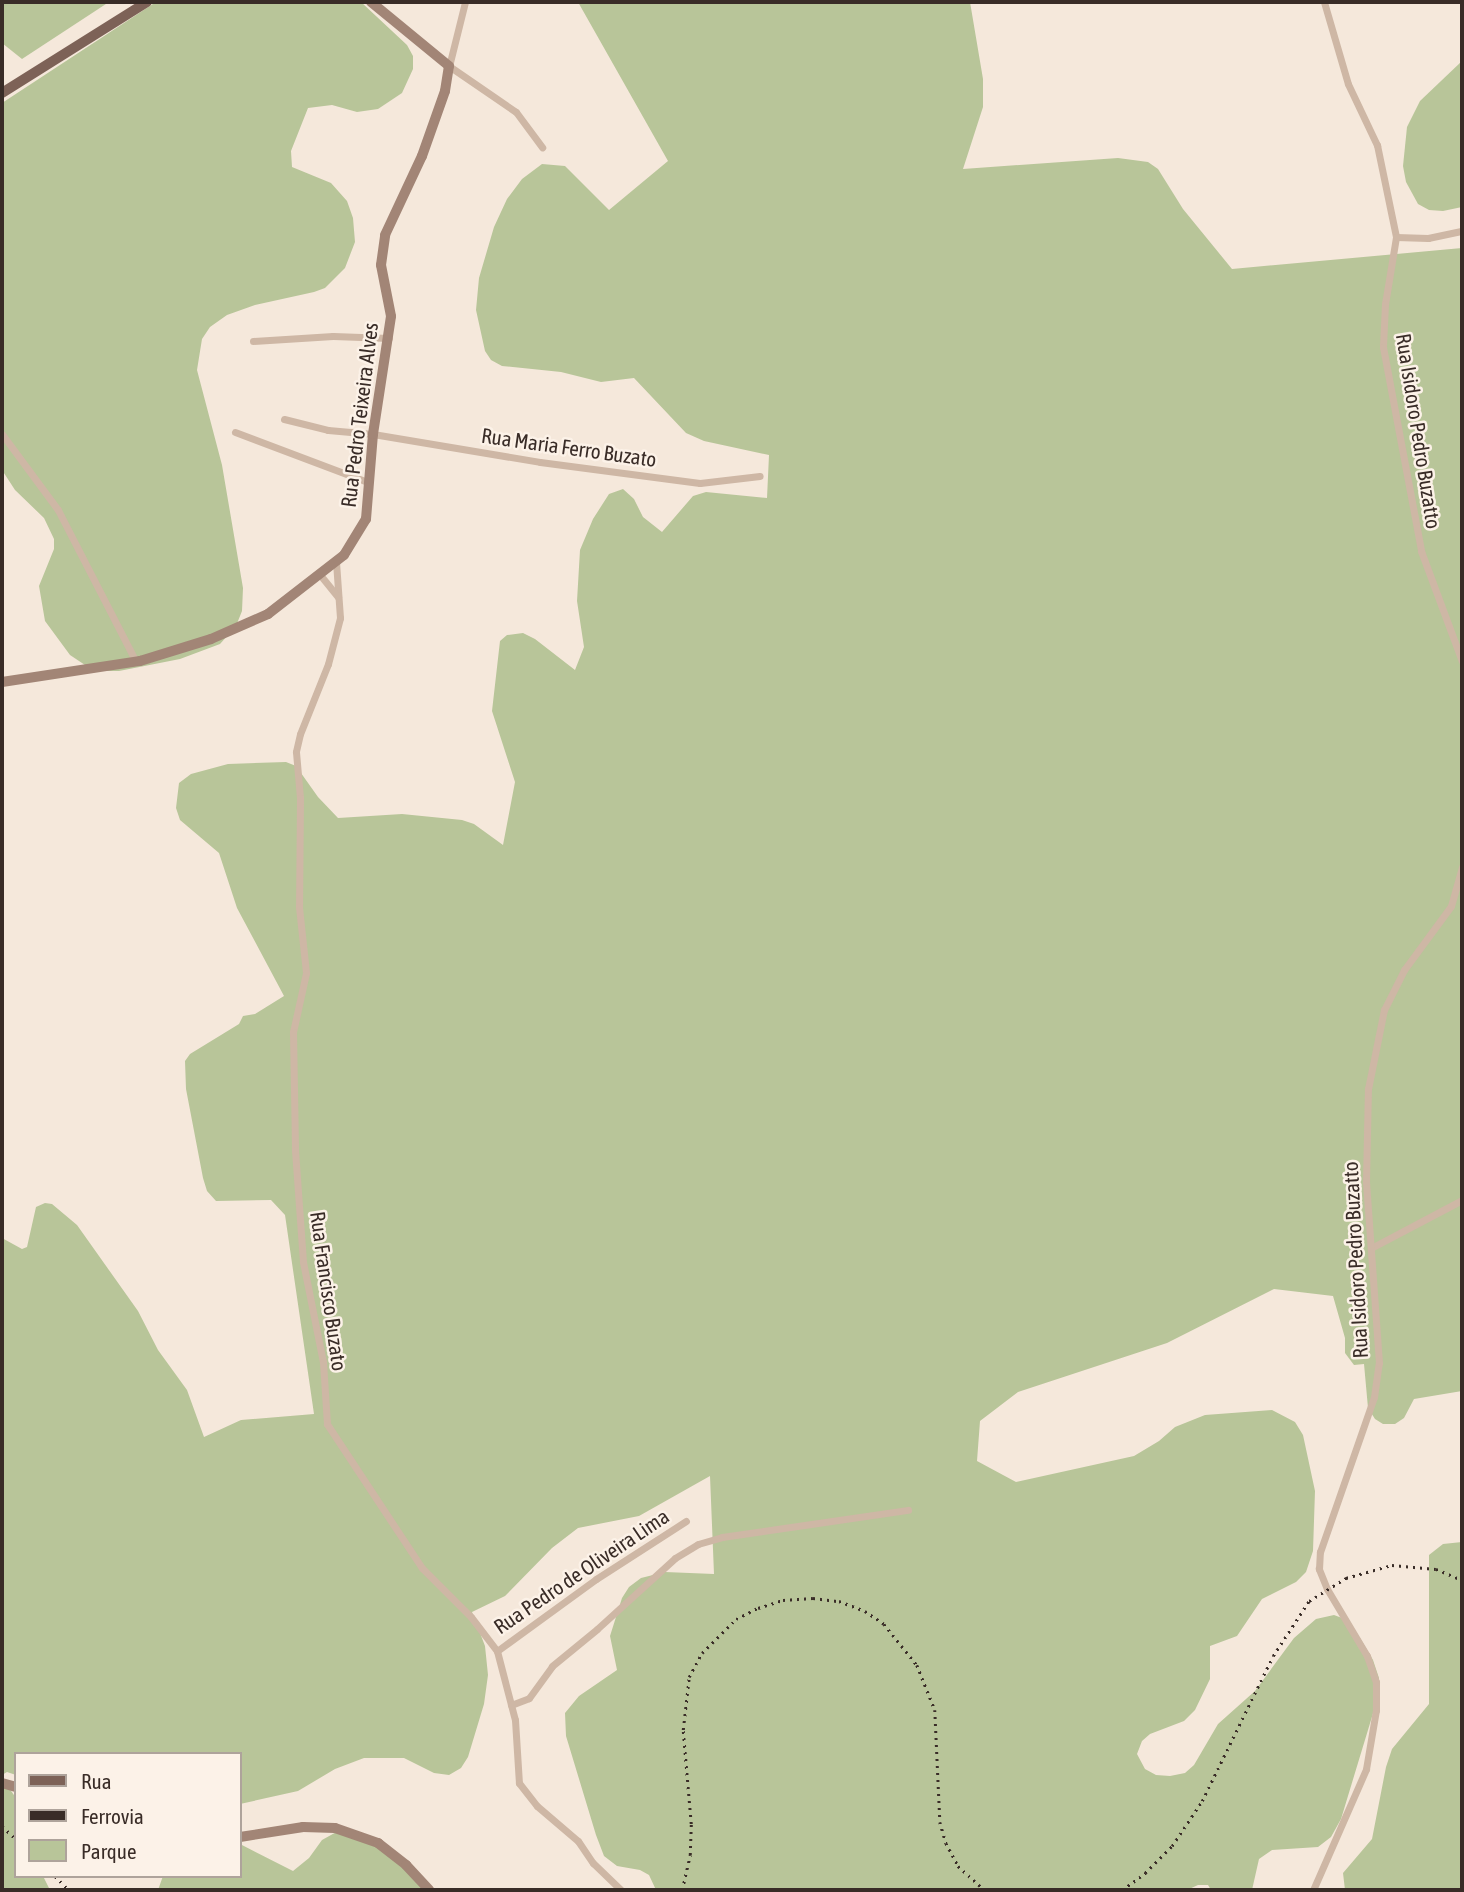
<!DOCTYPE html>
<style>
body{margin:0}
#map{position:relative;width:1464px;height:1892px;overflow:hidden;background:#f5e8db;font-family:"Asap Condensed",sans-serif}
div>[style]{position:absolute}
[style*='--x']{left:calc(var(--x)*1px);top:calc(var(--y)*1px);width:calc(var(--w)*1px);rotate:calc(var(--a)*1deg)}
.green>*{inset:0;background:#b8c599}
.street>*{height:7px;margin:-3.5px;padding:0 3.5px;transform-origin:3.5px;border-radius:3.5px;background:#ceb7a5}
.secondary>*{height:10px;margin:-5px;padding:0 5px;transform-origin:5px;border-radius:5px;background:#a28576}
.primary>*{height:10px;margin:-5px;padding:0 5px;transform-origin:5px;border-radius:5px;background:#7d6257}
.rail>*{height:2.5px;margin-top:-1.25px;transform-origin:0;background:repeating-linear-gradient(90deg,#392c27 0 2px,transparent 0 7px)}
span{translate:-50% -50%;white-space:nowrap;text-align:center;line-height:1.15;-webkit-text-stroke:5px #fcf2e8;paint-order:stroke}
.street-label{font-size:21px;color:#392c27}
.frame{position:absolute;inset:0;border:4px solid #392c27;pointer-events:none}
.legend{position:absolute;left:14px;top:1752px;width:228px;height:126px;box-sizing:border-box;background:#fcf2e8;border:2px solid #aea39b;margin:0;padding:9px 12px;list-style:none;font-size:21px;color:#392c27}
.legend li{display:flex;align-items:center;gap:14px;height:35px}
.legend b{width:35px;border:2px solid #aea39b}
</style>
<div id="map">
<div class="green">
<i style="clip-path:polygon(2px 2px,109px 2px,22px 59px,2px 43px)"></i>
<i style="clip-path:polygon(156px 2px,361px 2px,407px 45px,413px 56px,413px 69px,402px 93px,378px 109px,357px 112px,332px 105px,308px 108px,291px 151px,292px 167px,331px 183px,347px 201px,353px 218px,355px 242px,345px 268px,325px 288px,314px 292px,255px 305px,227px 315px,210px 327px,202px 339px,197px 370px,222px 465px,243px 588px,242px 611px,236px 626px,220px 644px,180px 659px,119px 671px,94px 671px,70px 655px,45px 621px,39px 586px,54px 549px,54px 539px,44px 518px,15px 490px,2px 470px,2px 103px)"></i>
<i style="clip-path:polygon(578px 2px,970px 2px,983px 79px,983px 107px,963px 169px,1118px 158px,1148px 162px,1158px 169px,1183px 209px,1232px 269px,1462px 248px,1462px 1391px,1414px 1399px,1404px 1418px,1395px 1424px,1383px 1424px,1375px 1419px,1368px 1408px,1364px 1364px,1354px 1365px,1345px 1353px,1345px 1338px,1333px 1296px,1274px 1289px,1167px 1343px,1018px 1392px,980px 1421px,977px 1461px,1016px 1482px,1134px 1456px,1159px 1441px,1175px 1427px,1205px 1415px,1272px 1410px,1295px 1422px,1303px 1435px,1315px 1491px,1313px 1551px,1306px 1572px,1296px 1582px,1262px 1599px,1237px 1636px,1210px 1646px,1210px 1679px,1195px 1710px,1184px 1721px,1150px 1734px,1142px 1741px,1137px 1754px,1145px 1769px,1156px 1775px,1170px 1776px,1185px 1773px,1194px 1765px,1218px 1724px,1255px 1691px,1294px 1638px,1316px 1619px,1334px 1615px,1342px 1618px,1360px 1638px,1373px 1660px,1379px 1678px,1378px 1697px,1341px 1819px,1331px 1837px,1318px 1847px,1272px 1850px,1259px 1859px,1252px 1890px,1211px 1890px,1208px 1885px,1198px 1885px,1187px 1890px,656px 1890px,649px 1875px,640px 1870px,617px 1866px,604px 1856px,596px 1835px,566px 1736px,565px 1713px,579px 1696px,617px 1670px,610px 1636px,622px 1598px,629px 1587px,641px 1578px,665px 1572px,714px 1574px,710px 1476px,639px 1516px,578px 1528px,552px 1548px,505px 1596px,472px 1612px,485px 1646px,488px 1675px,484px 1704px,468px 1757px,461px 1768px,449px 1775px,434px 1773px,404px 1758px,364px 1758px,335px 1769px,298px 1791px,240px 1804px,240px 1754px,16px 1754px,16px 1775px,7px 1772px,2px 1775px,2px 1238px,22px 1249px,27px 1247px,36px 1207px,45px 1203px,52px 1204px,77px 1225px,138px 1311px,158px 1350px,187px 1390px,204px 1437px,241px 1420px,314px 1414px,285px 1215px,271px 1200px,216px 1201px,207px 1191px,203px 1178px,186px 1089px,185px 1061px,190px 1054px,239px 1024px,243px 1016px,255px 1014px,284px 996px,237px 908px,219px 853px,180px 820px,176px 808px,179px 783px,191px 774px,228px 764px,286px 762px,296px 766px,318px 797px,338px 818px,402px 814px,462px 820px,474px 824px,503px 845px,515px 782px,492px 711px,500px 641px,507px 635px,523px 633px,535px 639px,575px 670px,584px 647px,577px 601px,580px 550px,593px 519px,609px 494px,623px 489px,634px 499px,643px 517px,662px 532px,693px 496px,706px 492px,767px 498px,769px 455px,704px 441px,686px 433px,634px 378px,601px 382px,561px 372px,502px 366px,491px 360px,485px 351px,476px 310px,479px 278px,494px 227px,507px 199px,522px 179px,542px 164px,565px 166px,609px 210px,668px 161px)"></i>
<i style="clip-path:polygon(1462px 61px,1462px 207px,1443px 211px,1429px 210px,1418px 204px,1406px 182px,1403px 166px,1407px 127px,1420px 101px)"></i>
<i style="clip-path:polygon(1462px 1542px,1462px 1890px,1345px 1890px,1343px 1873px,1372px 1839px,1386px 1767px,1392px 1749px,1429px 1704px,1429px 1555px,1443px 1544px)"></i>
<i style="clip-path:polygon(2px 1778px,16px 1798px,16px 1876px,43px 1876px,50px 1890px,2px 1890px)"></i>
<i style="clip-path:polygon(340px 1830px,363px 1834px,432px 1890px,158px 1890px,163px 1876px,240px 1876px,240px 1844px,293px 1871px,309px 1858px,322px 1840px)"></i>
</div>
<div class="street">
<i style="--x:465;--y:2;--w:66;--a:104"></i>
<i style="--x:449;--y:66;--w:81;--a:34.5"></i>
<i style="--x:516;--y:112;--w:44;--a:53.4"></i>
<i style="--x:1324;--y:2;--w:85;--a:73.7"></i>
<i style="--x:1348;--y:84;--w:68;--a:64.6"></i>
<i style="--x:1377;--y:145;--w:94;--a:78.3"></i>
<i style="--x:1396;--y:237;--w:68;--a:99.3"></i>
<i style="--x:1385;--y:304;--w:43;--a:92.7"></i>
<i style="--x:1383;--y:347;--w:208;--a:79.4"></i>
<i style="--x:1421;--y:551;--w:117;--a:69.6"></i>
<i style="--x:1396;--y:237;--w:32;--a:2"></i>
<i style="--x:1428;--y:238;--w:35;--a:-12"></i>
<i style="--x:253;--y:341;--w:80;--a:-3.6"></i>
<i style="--x:333;--y:336;--w:56;--a:2"></i>
<i style="--x:284;--y:419;--w:45;--a:14"></i>
<i style="--x:328;--y:430;--w:45;--a:5.1"></i>
<i style="--x:373;--y:434;--w:169;--a:9.5"></i>
<i style="--x:540;--y:462;--w:161;--a:7.5"></i>
<i style="--x:700;--y:483;--w:60;--a:-6.7"></i>
<i style="--x:235;--y:432;--w:141;--a:20.7"></i>
<i style="--x:2;--y:434;--w:94;--a:53.6"></i>
<i style="--x:58;--y:510;--w:171;--a:62.8"></i>
<i style="--x:336;--y:562;--w:56;--a:85.9"></i>
<i style="--x:340;--y:618;--w:48;--a:104.6"></i>
<i style="--x:328;--y:664;--w:75;--a:111.8"></i>
<i style="--x:300;--y:734;--w:18;--a:103"></i>
<i style="--x:296;--y:752;--w:46;--a:85"></i>
<i style="--x:300;--y:798;--w:109;--a:90.5"></i>
<i style="--x:299;--y:907;--w:66;--a:83.9"></i>
<i style="--x:306;--y:973;--w:60;--a:102.4"></i>
<i style="--x:293;--y:1032;--w:118;--a:89"></i>
<i style="--x:295;--y:1150;--w:112;--a:85.9"></i>
<i style="--x:303;--y:1262;--w:102;--a:78.7"></i>
<i style="--x:323;--y:1362;--w:62;--a:86.3"></i>
<i style="--x:327;--y:1424;--w:173;--a:56.6"></i>
<i style="--x:422;--y:1568;--w:69;--a:45"></i>
<i style="--x:471;--y:1617;--w:43;--a:52.6"></i>
<i style="--x:497;--y:1651;--w:71;--a:75.4"></i>
<i style="--x:515;--y:1720;--w:63;--a:86.4"></i>
<i style="--x:519;--y:1783;--w:29;--a:52"></i>
<i style="--x:537;--y:1806;--w:54;--a:40.5"></i>
<i style="--x:578;--y:1841;--w:27;--a:56"></i>
<i style="--x:593;--y:1863;--w:39;--a:44"></i>
<i style="--x:321;--y:576;--w:27;--a:51"></i>
<i style="--x:1371;--y:1248;--w:103;--a:-27.8"></i>
<i style="--x:497;--y:1651;--w:122;--a:-36"></i>
<i style="--x:596;--y:1579;--w:107;--a:-32.8"></i>
<i style="--x:511;--y:1705;--w:19;--a:-21"></i>
<i style="--x:529;--y:1698;--w:39;--a:-54"></i>
<i style="--x:552;--y:1666;--w:58;--a:-39.4"></i>
<i style="--x:597;--y:1629;--w:105;--a:-42.3"></i>
<i style="--x:675;--y:1558;--w:27;--a:-31"></i>
<i style="--x:698;--y:1544;--w:25;--a:-16"></i>
<i style="--x:722;--y:1537;--w:188;--a:-8.3"></i>
<i style="--x:1313;--y:1890;--w:132;--a:-66.3"></i>
<i style="--x:1366;--y:1769;--w:60;--a:-80.4"></i>
<i style="--x:1376;--y:1710;--w:28;--a:-90"></i>
<i style="--x:1376;--y:1682;--w:28;--a:-109"></i>
<i style="--x:1367;--y:1656;--w:78;--a:-120.8"></i>
<i style="--x:1327;--y:1589;--w:22;--a:-112"></i>
<i style="--x:1319;--y:1569;--w:17;--a:-87"></i>
<i style="--x:1320;--y:1552;--w:164;--a:-70.8"></i>
<i style="--x:1374;--y:1397;--w:34;--a:-82"></i>
<i style="--x:1379;--y:1363;--w:181;--a:-94.1"></i>
<i style="--x:1366;--y:1182;--w:93;--a:-88.8"></i>
<i style="--x:1368;--y:1089;--w:81;--a:-78.6"></i>
<i style="--x:1384;--y:1010;--w:45;--a:-63.4"></i>
<i style="--x:1404;--y:970;--w:79;--a:-53.7"></i>
<i style="--x:1451;--y:906;--w:41;--a:-74.2"></i>
</div>
<div class="secondary">
<i style="--x:2;--y:682;--w:140;--a:-8.7"></i>
<i style="--x:140;--y:661;--w:74;--a:-17.2"></i>
<i style="--x:211;--y:639;--w:62;--a:-23.7"></i>
<i style="--x:268;--y:614;--w:96;--a:-37.8"></i>
<i style="--x:344;--y:555;--w:42;--a:-58.6"></i>
<i style="--x:366;--y:519;--w:85;--a:-85.3"></i>
<i style="--x:373;--y:434;--w:119;--a:-81.3"></i>
<i style="--x:391;--y:316;--w:52;--a:-101.1"></i>
<i style="--x:381;--y:265;--w:30;--a:-82"></i>
<i style="--x:385;--y:235;--w:87;--a:-64.9"></i>
<i style="--x:422;--y:156;--w:69;--a:-70.5"></i>
<i style="--x:445;--y:91;--w:25;--a:-81"></i>
<i style="--x:449;--y:66;--w:101;--a:-140.6"></i>
<i style="--x:2;--y:1783;--w:15;--a:16"></i>
<i style="--x:240;--y:1837;--w:64;--a:-9"></i>
<i style="--x:303;--y:1827;--w:32;--a:2"></i>
<i style="--x:335;--y:1828;--w:46;--a:19.2"></i>
<i style="--x:378;--y:1843;--w:36;--a:38"></i>
<i style="--x:406;--y:1865;--w:34;--a:47"></i>
</div>
<div class="primary">
<i style="--x:2;--y:93;--w:171;--a:-32.1"></i>
</div>
<div class="rail">
<i style="--x:2;--y:1826;--w:19;--a:43"></i>
<i style="--x:55;--y:1876;--w:20;--a:45"></i>
<i style="--x:682;--y:1890;--w:36;--a:-77"></i>
<i style="--x:690;--y:1855;--w:31;--a:-88"></i>
<i style="--x:691;--y:1824;--w:94;--a:-94.9"></i>
<i style="--x:683;--y:1730;--w:53;--a:-83.5"></i>
<i style="--x:689;--y:1677;--w:27;--a:-62"></i>
<i style="--x:702;--y:1653;--w:48;--a:-45"></i>
<i style="--x:736;--y:1619;--w:25;--a:-27"></i>
<i style="--x:758;--y:1608;--w:26;--a:-18"></i>
<i style="--x:783;--y:1600;--w:30;--a:-4"></i>
<i style="--x:813;--y:1598;--w:26;--a:7"></i>
<i style="--x:839;--y:1601;--w:28;--a:21"></i>
<i style="--x:865;--y:1611;--w:23;--a:34"></i>
<i style="--x:884;--y:1624;--w:53;--a:51.2"></i>
<i style="--x:917;--y:1665;--w:48;--a:68.2"></i>
<i style="--x:935;--y:1710;--w:112;--a:87.4"></i>
<i style="--x:940;--y:1822;--w:22;--a:74"></i>
<i style="--x:946;--y:1843;--w:26;--a:62"></i>
<i style="--x:958;--y:1866;--w:36;--a:42"></i>
<i style="--x:1122;--y:1890;--w:29;--a:-36"></i>
<i style="--x:1145;--y:1873;--w:38;--a:-45"></i>
<i style="--x:1172;--y:1846;--w:54;--a:-56.3"></i>
<i style="--x:1202;--y:1801;--w:161;--a:-63.9"></i>
<i style="--x:1273;--y:1656;--w:66;--a:-56.8"></i>
<i style="--x:1309;--y:1601;--w:44;--a:-31.9"></i>
<i style="--x:1346;--y:1578;--w:48;--a:-15.8"></i>
<i style="--x:1392;--y:1565;--w:44;--a:5.2"></i>
<i style="--x:1436;--y:1569;--w:28;--a:23"></i>
</div>
<div class="street-label">
<span style="left:359px;top:415px;rotate:-83deg">Rua Pedro Teixeira Alves</span>
<span style="left:1419px;top:431px;rotate:81deg">Rua Isidoro Pedro Buzatto</span>
<span style="left:569px;top:447px;rotate:8deg">Rua Maria Ferro Buzato</span>
<span style="left:1355px;top:1260px;rotate:-93deg">Rua Isidoro Pedro Buzatto</span>
<span style="left:329px;top:1291px;rotate:82deg">Rua Francisco Buzato</span>
<span style="left:581px;top:1571px;rotate:-34deg">Rua Pedro de Oliveira Lima</span>
</div>
<div class="frame"></div>
<ul class="legend">
<li><b style="height:9px;background:#7d6257"></b>Rua</li>
<li><b style="height:9px;background:#392c27"></b>Ferrovia</li>
<li><b style="height:19px;background:#b8c599"></b>Parque</li>
</ul>
</div>
